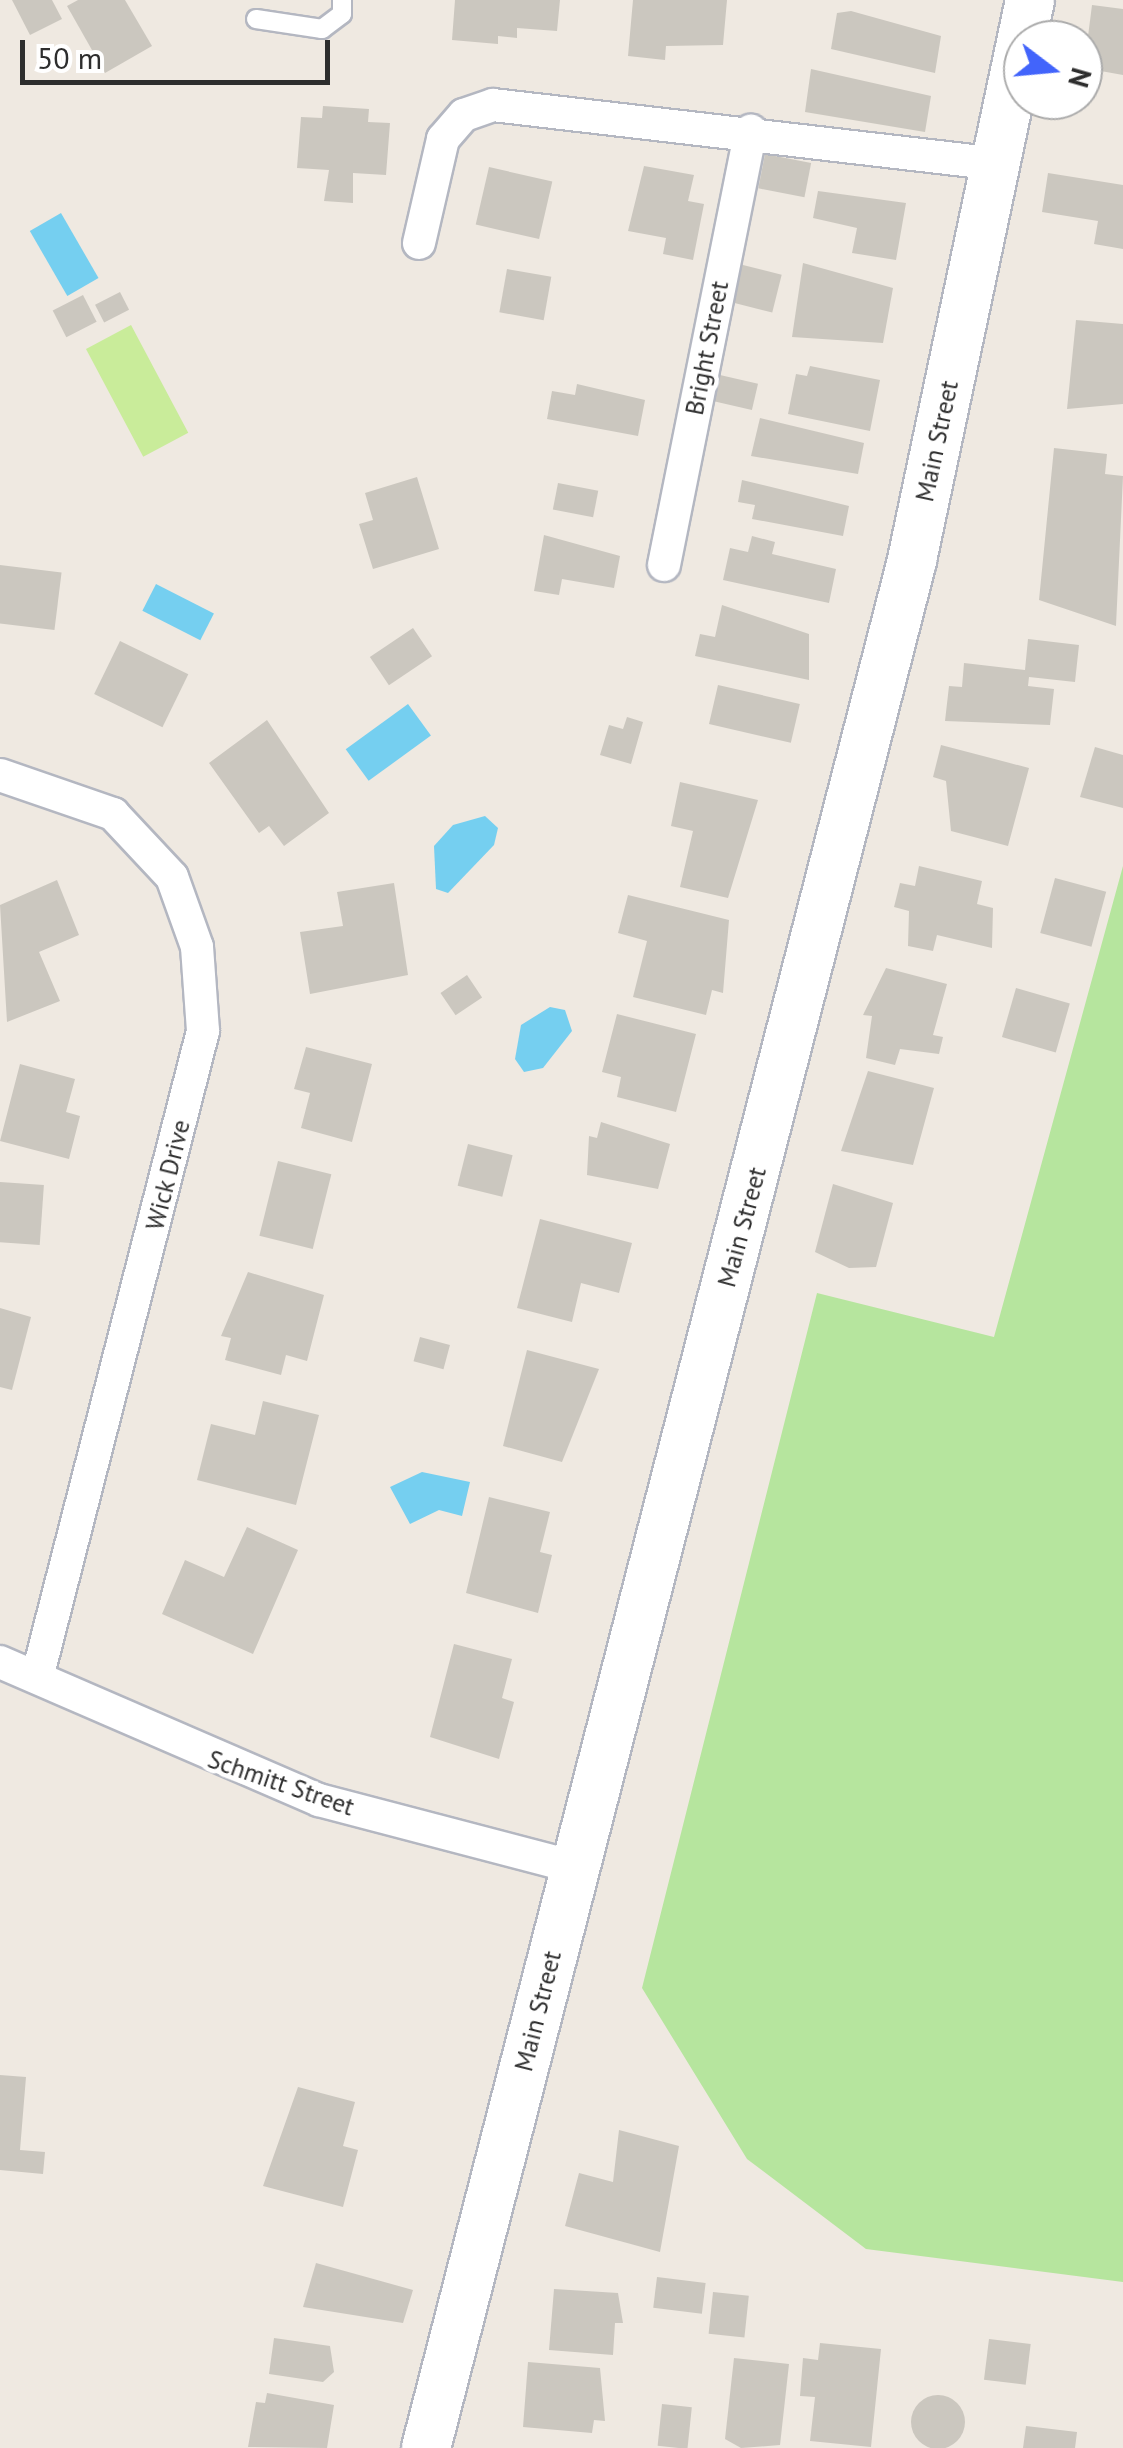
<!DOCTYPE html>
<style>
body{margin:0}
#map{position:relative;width:1123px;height:2448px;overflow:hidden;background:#efe9e1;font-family:"PT Sans",sans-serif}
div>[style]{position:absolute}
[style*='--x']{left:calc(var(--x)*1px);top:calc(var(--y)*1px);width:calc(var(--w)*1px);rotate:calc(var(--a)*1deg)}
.green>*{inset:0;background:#b6e59e}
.pitch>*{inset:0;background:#c9ec9a;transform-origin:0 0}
.water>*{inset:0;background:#75cff0;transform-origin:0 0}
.building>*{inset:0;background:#cbc7bf;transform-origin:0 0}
.round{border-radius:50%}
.roads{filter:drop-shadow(2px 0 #b4b7c1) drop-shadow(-2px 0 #b4b7c1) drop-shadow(0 2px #b4b7c1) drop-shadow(0 -2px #b4b7c1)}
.lane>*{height:18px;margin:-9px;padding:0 9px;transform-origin:9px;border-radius:9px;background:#fff}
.street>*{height:32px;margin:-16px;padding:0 16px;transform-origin:16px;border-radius:16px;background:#fff}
.secondary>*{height:48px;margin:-24px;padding:0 24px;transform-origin:24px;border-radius:24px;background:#fff}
span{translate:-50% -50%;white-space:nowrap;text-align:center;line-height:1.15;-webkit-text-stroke:9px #fff;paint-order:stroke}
.street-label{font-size:25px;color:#2e2e2e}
.north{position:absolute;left:1003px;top:20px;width:100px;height:100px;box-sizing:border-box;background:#fff;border:2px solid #ababab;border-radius:50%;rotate:106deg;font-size:28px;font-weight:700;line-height:40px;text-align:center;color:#2e2e2e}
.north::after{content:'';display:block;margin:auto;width:35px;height:45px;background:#4264fb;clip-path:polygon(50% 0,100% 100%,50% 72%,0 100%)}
.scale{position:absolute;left:20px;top:40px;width:310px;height:45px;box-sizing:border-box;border:5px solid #2e2e2e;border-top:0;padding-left:12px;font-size:30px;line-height:35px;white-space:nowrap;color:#2e2e2e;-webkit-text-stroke:8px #fff;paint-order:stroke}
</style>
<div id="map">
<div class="green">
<i style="clip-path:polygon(1123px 866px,1123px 2282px,866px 2249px,747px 2159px,642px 1988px,817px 1293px,994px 1337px)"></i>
</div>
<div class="pitch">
<i style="left:131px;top:325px;width:122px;height:51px;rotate:62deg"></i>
</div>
<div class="water">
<i style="left:61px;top:213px;width:75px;height:36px;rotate:60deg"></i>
<i style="left:156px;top:584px;width:65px;height:30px;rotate:27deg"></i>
<i style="left:408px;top:704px;width:39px;height:77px;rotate:54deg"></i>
<i style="clip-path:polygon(485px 816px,498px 828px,494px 845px,448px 893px,436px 889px,434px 846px,453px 825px)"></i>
<i style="clip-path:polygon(550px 1007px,565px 1010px,572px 1031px,543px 1068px,524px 1072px,515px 1059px,521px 1025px)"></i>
<i style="clip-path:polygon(422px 1472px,470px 1482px,462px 1516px,439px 1510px,410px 1524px,390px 1487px)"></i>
</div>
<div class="building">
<i style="clip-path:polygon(12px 0,52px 0,62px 19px,30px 35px)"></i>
<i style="clip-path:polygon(78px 0,125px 0,152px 46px,105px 73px,67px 6px)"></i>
<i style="clip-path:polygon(455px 0,560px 0,557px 31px,517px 28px,517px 38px,498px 36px,498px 44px,452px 40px)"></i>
<i style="clip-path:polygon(633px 0,727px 0,723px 45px,666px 46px,665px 60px,628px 56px)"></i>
<i style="clip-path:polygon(1092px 5px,1123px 9px,1123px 75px,1084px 68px)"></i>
<i style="clip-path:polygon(851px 11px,941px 36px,935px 73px,831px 49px,837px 13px)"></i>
<i style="clip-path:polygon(811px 69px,931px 96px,925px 132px,805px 112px)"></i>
<i style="clip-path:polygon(323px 106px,369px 109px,368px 122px,390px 123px,386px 175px,353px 173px,353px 203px,324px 201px,329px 170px,297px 168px,301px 117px,322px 118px)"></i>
<i style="left:765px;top:154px;width:47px;height:35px;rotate:11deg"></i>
<i style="clip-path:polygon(644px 166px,694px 175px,688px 201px,704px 204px,693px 260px,663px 254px,666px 238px,628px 231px)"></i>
<i style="left:489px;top:167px;width:65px;height:59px;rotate:13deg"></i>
<i style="clip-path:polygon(1048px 173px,1123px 185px,1123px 249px,1094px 244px,1098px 221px,1042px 212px)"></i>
<i style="clip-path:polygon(818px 191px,906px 203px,896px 260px,852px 253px,857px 228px,813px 218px)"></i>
<i style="clip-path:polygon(803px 263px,893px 288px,883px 343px,792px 337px)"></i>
<i style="left:739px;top:264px;width:44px;height:39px;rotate:14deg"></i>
<i style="left:507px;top:269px;width:45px;height:44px;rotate:10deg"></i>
<i style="left:120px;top:292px;width:20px;height:28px;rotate:63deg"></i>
<i style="left:83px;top:295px;width:30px;height:34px;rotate:63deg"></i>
<i style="clip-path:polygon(1076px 320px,1123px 324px,1123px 404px,1067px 409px)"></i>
<i style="clip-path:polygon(810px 366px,880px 380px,870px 431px,788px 414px,796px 374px,807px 376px)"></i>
<i style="left:720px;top:375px;width:39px;height:27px;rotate:13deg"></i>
<i style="clip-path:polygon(577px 384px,645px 400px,638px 436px,547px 419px,552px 391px,575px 395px)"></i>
<i style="clip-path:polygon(760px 418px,864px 443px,858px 474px,751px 456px)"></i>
<i style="clip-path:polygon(1054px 448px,1107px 454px,1105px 474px,1123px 476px,1116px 626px,1039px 600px)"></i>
<i style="clip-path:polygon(417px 477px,439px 549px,373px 569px,359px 524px,373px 520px,365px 493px)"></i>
<i style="clip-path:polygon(742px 480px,849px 506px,843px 536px,752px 519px,755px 505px,738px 502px)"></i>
<i style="left:558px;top:483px;width:41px;height:27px;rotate:11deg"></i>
<i style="clip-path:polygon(544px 535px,620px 556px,614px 588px,562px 579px,559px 595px,534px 591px)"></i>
<i style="clip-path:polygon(752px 536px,775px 542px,772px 554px,836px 569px,829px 603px,723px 580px,730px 548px,748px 552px)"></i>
<i style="left:0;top:565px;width:62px;height:58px;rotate:7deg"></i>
<i style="clip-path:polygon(722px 605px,809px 634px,809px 680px,695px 656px,700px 634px,715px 637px)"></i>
<i style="left:413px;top:628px;width:34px;height:52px;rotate:56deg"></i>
<i style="clip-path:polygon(1028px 639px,1079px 645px,1075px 682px,1029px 677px,1028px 686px,1054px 689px,1050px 725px,945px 721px,949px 686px,962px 687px,964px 663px,1025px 670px)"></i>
<i style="left:120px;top:641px;width:76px;height:59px;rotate:26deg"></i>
<i style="left:718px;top:685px;width:84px;height:40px;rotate:13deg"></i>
<i style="clip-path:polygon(627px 717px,643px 722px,631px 764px,600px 755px,609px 725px,623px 729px)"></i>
<i style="clip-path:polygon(267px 720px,329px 813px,284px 846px,269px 826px,259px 833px,209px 763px)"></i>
<i style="clip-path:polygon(941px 745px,1029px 768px,1008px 846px,951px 831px,946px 781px,933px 777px)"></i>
<i style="clip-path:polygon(1095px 747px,1123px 755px,1123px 808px,1080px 797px)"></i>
<i style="clip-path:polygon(680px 782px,758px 800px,728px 898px,680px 887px,693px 831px,671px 826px)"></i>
<i style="clip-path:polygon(919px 866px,982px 881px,977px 904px,993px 908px,992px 948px,937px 935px,933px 951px,908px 946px,909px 911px,894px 907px,900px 883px,915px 886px)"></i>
<i style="left:1055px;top:878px;width:53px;height:57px;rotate:15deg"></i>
<i style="clip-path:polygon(57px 880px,79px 935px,39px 952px,60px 1001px,7px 1022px,0 905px)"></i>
<i style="clip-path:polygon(394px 883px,408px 975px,310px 994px,300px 932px,343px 926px,337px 892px)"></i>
<i style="clip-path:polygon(628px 895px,729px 920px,723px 993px,712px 990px,706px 1015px,633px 997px,647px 941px,618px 933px)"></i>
<i style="clip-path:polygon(886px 968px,947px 984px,933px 1035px,943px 1037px,939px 1054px,900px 1049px,895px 1065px,866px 1058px,872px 1016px,863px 1015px)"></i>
<i style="left:467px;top:975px;width:27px;height:32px;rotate:56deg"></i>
<i style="left:1016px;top:988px;width:56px;height:51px;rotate:16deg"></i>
<i style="clip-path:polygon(617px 1014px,696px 1034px,676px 1112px,617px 1097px,621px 1077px,602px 1072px)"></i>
<i style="clip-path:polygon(306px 1047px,372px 1064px,352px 1142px,301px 1128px,310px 1093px,294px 1089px)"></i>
<i style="clip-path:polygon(20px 1064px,75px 1079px,66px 1112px,80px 1116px,69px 1159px,0 1141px)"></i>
<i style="clip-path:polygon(868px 1071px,934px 1088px,913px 1165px,841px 1151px)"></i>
<i style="clip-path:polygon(601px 1122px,670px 1144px,658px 1189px,587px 1175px,589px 1136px,597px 1138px)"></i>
<i style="left:468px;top:1144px;width:46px;height:43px;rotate:14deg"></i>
<i style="left:278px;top:1161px;width:55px;height:77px;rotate:14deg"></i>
<i style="left:0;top:1182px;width:44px;height:60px;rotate:4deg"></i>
<i style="clip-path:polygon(833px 1184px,893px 1203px,876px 1267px,849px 1268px,815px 1252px)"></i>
<i style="clip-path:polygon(540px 1219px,632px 1243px,619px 1293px,581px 1283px,572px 1322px,517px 1308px)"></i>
<i style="clip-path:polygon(248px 1272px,324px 1295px,307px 1361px,286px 1355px,281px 1375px,225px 1360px,231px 1338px,221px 1336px)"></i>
<i style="clip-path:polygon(0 1308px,31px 1317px,12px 1390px,0 1387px)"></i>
<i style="left:420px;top:1337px;width:31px;height:25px;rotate:15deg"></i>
<i style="clip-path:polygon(527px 1350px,599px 1369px,562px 1462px,503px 1446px)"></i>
<i style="clip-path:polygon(263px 1401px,319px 1415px,296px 1505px,197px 1480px,211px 1424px,255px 1435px)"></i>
<i style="clip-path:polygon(489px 1497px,550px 1512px,540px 1552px,552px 1555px,538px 1613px,466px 1593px)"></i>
<i style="clip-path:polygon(247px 1527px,298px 1550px,253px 1654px,162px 1614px,185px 1560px,224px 1577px)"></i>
<i style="clip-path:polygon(454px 1644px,512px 1659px,502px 1698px,514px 1702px,499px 1759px,430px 1737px)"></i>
<i style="clip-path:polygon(0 2075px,26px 2077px,20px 2150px,45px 2152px,43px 2174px,0 2170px)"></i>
<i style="clip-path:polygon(298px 2087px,355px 2102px,343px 2146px,358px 2150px,343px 2207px,263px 2186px)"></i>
<i style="clip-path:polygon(619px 2130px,679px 2146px,660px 2252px,565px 2226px,579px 2173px,613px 2182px)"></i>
<i style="clip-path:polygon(316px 2263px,413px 2290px,403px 2323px,303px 2307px)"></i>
<i style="left:657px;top:2277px;width:49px;height:31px;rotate:7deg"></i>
<i style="clip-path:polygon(554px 2289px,618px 2293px,623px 2323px,615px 2323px,613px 2355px,549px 2350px)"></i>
<i style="left:713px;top:2292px;width:36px;height:42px;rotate:6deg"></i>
<i style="clip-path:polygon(274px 2338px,330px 2346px,334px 2372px,323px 2382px,269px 2374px)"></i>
<i style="left:989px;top:2339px;width:42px;height:41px;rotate:7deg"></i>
<i style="clip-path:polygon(820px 2343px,881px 2349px,871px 2447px,810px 2441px,815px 2397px,800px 2396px,803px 2358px,818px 2360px)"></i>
<i style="clip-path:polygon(734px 2358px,789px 2364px,780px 2445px,741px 2448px,725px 2439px)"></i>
<i style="clip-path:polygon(528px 2362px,600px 2368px,605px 2421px,594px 2420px,592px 2433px,523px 2427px)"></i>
<i style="clip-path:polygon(267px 2393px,334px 2405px,327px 2448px,248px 2447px,256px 2402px,265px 2403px)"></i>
<i class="round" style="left:911px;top:2395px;width:54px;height:54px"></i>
<i style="left:662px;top:2404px;width:30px;height:42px;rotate:6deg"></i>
<i style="clip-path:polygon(1026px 2426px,1077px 2432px,1075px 2448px,1023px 2448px)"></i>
</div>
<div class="roads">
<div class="lane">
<i style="--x:256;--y:19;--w:67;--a:8.6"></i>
<i style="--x:322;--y:29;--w:25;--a:-37"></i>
<i style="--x:342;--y:14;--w:14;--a:-90"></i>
</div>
<div class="street">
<i style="--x:419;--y:243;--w:107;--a:-77"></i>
<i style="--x:443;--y:139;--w:32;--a:-49"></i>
<i style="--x:464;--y:115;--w:31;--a:-19"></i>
<i style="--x:493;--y:105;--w:508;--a:6.66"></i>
<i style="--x:664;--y:565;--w:443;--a:-78.7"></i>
<i style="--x:0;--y:775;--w:120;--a:19"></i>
<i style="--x:113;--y:814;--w:86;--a:46.9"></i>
<i style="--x:172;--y:877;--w:74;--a:70.3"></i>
<i style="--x:197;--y:947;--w:84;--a:85.9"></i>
<i style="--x:203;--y:1031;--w:664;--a:104.39"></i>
<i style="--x:0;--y:1662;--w:348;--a:23.4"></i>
<i style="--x:319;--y:1800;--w:265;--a:14.7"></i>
</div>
<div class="secondary">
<i style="--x:426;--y:2448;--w:1950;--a:-75.56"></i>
<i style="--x:912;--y:560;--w:572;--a:-78.1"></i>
</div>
</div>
<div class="street-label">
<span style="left:707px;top:348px;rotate:-79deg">Bright Street</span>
<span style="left:937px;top:441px;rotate:-78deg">Main Street</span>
<span style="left:168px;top:1175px;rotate:-76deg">Wick Drive</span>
<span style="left:742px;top:1227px;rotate:-75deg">Main Street</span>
<span style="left:281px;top:1783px;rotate:19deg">Schmitt Street</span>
<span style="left:538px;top:2011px;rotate:-76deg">Main Street</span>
</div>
<div class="north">N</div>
<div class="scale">50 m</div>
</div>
